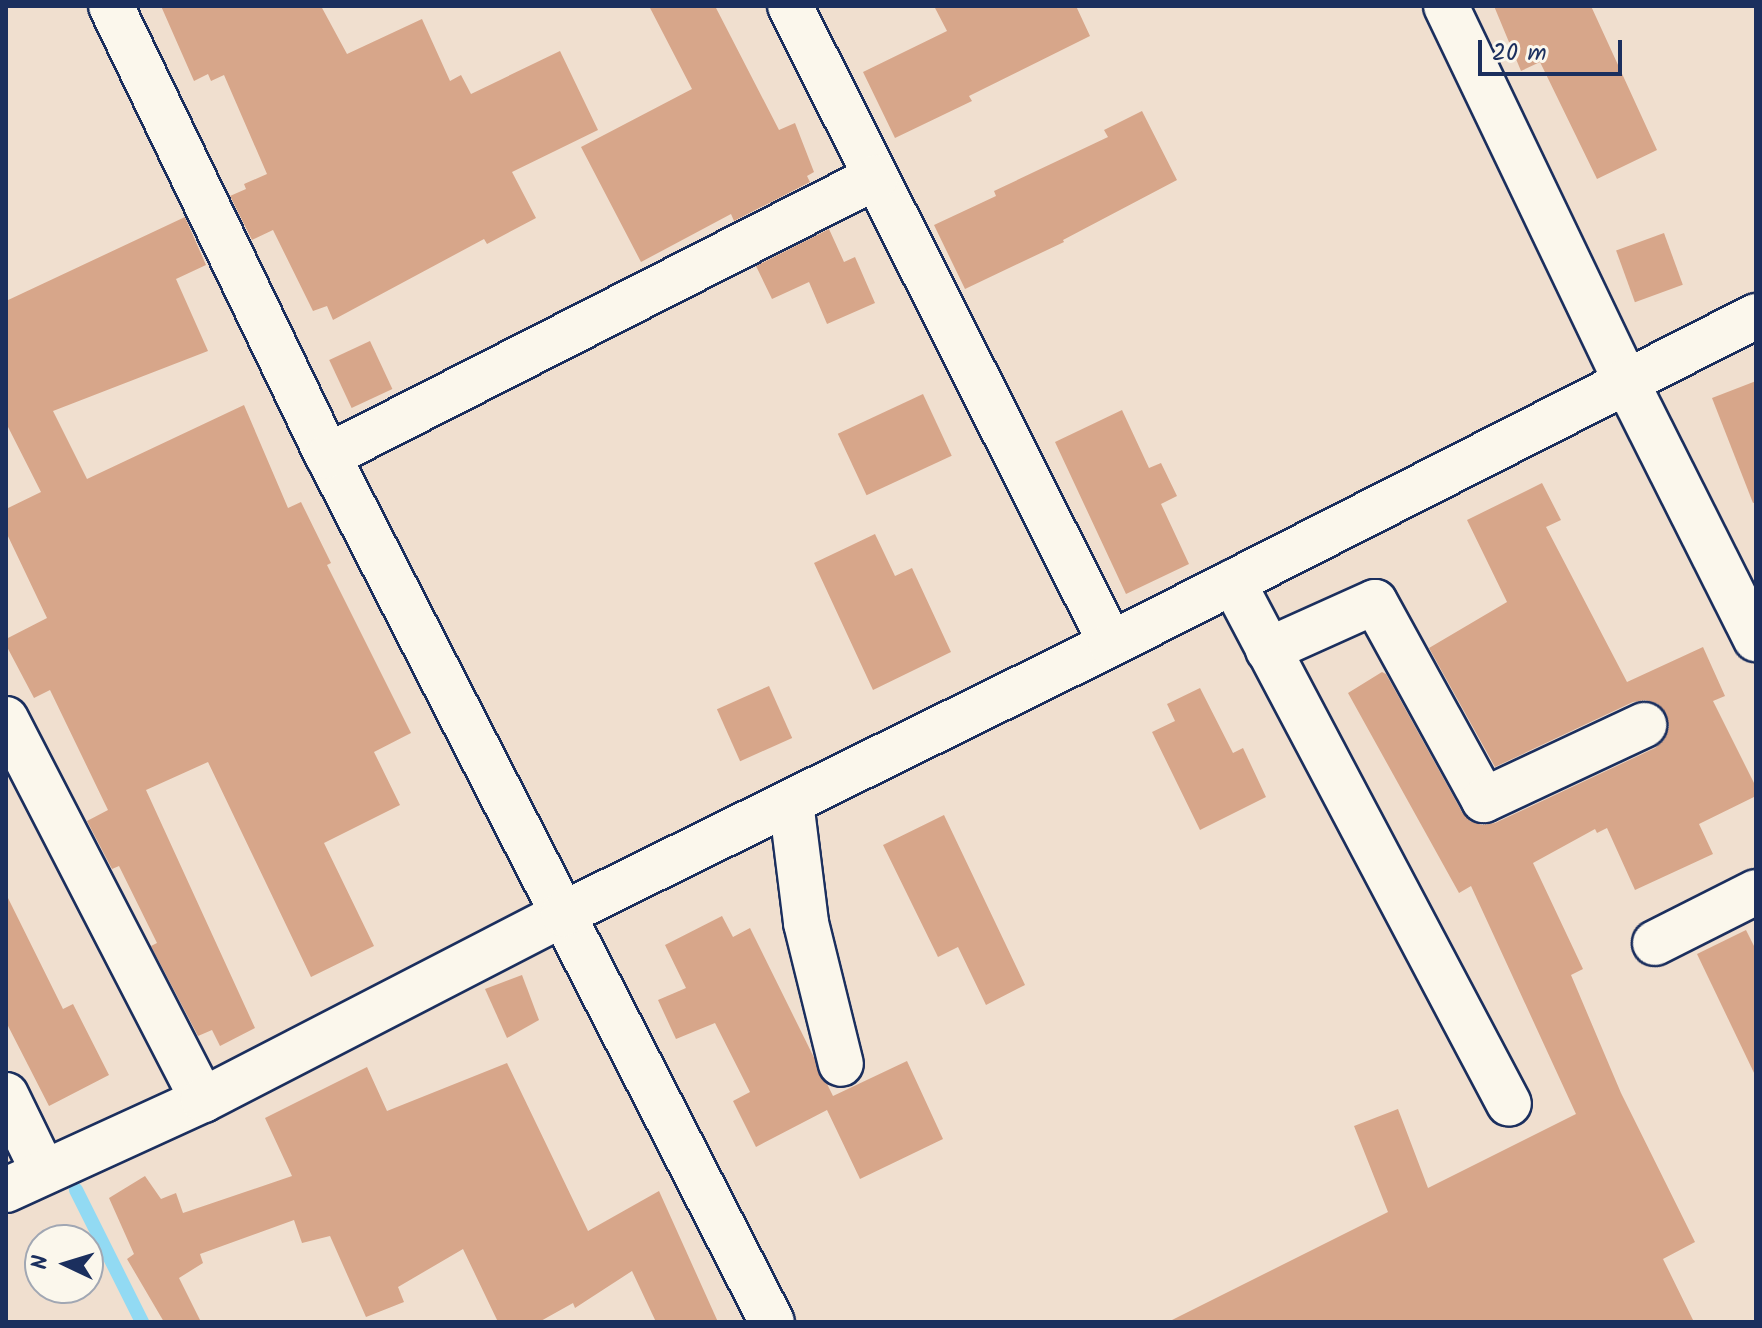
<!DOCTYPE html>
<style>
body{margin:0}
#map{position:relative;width:1762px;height:1328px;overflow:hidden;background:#f0dfcf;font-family:Kalam,sans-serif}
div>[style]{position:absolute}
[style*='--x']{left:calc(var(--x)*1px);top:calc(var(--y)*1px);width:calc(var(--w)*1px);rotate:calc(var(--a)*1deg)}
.stream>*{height:14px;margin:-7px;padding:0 7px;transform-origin:7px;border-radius:7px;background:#92daf3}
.building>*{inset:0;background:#d7a68a;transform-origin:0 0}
.roads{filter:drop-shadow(2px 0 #1b2f5e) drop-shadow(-2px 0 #1b2f5e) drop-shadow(0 2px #1b2f5e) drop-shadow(0 -2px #1b2f5e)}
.minor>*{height:44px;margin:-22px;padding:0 22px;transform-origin:22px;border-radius:22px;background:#fbf7ec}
span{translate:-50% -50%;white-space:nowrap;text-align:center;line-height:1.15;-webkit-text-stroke:6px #fbf7ec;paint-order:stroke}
.frame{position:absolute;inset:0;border:8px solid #1b2f5e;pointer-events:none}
.north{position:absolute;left:24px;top:1224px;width:80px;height:80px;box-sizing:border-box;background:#fbf7ec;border:2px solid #a1a7b3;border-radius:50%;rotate:274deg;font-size:22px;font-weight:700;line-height:32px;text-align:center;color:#1b2f5e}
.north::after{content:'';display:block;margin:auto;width:28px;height:36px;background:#1b2f5e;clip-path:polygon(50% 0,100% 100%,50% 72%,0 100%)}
.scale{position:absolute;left:1478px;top:40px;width:144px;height:36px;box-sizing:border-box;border:4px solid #1b2f5e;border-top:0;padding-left:10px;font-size:24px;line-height:28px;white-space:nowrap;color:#1b2f5e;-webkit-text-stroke:6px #fbf7ec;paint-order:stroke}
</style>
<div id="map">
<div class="stream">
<i style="--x:76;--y:1190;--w:148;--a:63.4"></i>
</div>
<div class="building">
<i style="clip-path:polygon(161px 6px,321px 6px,347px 54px,422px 19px,450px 81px,461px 75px,471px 94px,560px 51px,598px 130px,512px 172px,536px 218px,487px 244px,484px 239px,333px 320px,327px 306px,313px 311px,273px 230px,252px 240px,230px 196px,246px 189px,244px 184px,267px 174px,224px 75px,211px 81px,208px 74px,194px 81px)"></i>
<i style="clip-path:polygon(649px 6px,715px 6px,779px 130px,795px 123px,814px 172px,807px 176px,810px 182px,734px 221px,731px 214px,641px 262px,581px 147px,692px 89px)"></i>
<i style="clip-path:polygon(934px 6px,1076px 6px,1090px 36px,969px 96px,972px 101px,895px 138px,863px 72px,947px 31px)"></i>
<i style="clip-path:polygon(1494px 6px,1591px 6px,1657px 150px,1597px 179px,1540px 62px,1521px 71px)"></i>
<i style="clip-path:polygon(1142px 111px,1177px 180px,1063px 240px,1064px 242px,965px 289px,934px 225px,996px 196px,994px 191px,1108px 137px,1104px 130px)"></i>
<i style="clip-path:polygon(185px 217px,206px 265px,176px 279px,208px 351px,53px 411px,87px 479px,244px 405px,288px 508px,301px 502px,331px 563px,327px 565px,411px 733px,374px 752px,400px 805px,324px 843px,374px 946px,311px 977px,208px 762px,146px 790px,255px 1028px,220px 1046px,212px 1030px,198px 1036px,151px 946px,157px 943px,119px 866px,112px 869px,87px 821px,108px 810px,50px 690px,34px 698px,6px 645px,6px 639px,47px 618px,6px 532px,6px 509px,41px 492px,6px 423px,6px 301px)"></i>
<i style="clip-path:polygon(829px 229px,844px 262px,855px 257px,875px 303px,827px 324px,809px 282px,772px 299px,756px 266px)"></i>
<i style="left:1664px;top:233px;width:55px;height:51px;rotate:70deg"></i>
<i style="left:370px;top:341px;width:53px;height:45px;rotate:65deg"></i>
<i style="clip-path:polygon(1756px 381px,1756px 502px,1753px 503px,1712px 398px)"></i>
<i style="left:923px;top:394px;width:68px;height:94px;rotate:65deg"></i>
<i style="clip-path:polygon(1122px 410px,1149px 468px,1161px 463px,1177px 496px,1161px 504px,1189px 564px,1126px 594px,1055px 442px)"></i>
<i style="clip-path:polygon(1542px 483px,1561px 520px,1546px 527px,1627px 682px,1703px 647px,1725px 696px,1713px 701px,1756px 787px,1756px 796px,1699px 824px,1713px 854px,1635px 890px,1607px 828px,1597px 833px,1595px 829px,1533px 863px,1583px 969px,1571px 975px,1621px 1093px,1695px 1242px,1663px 1259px,1694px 1322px,1168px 1322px,1388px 1212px,1354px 1126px,1398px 1109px,1428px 1188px,1576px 1114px,1471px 886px,1459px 893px,1348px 693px,1382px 672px,1386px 674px,1462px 812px,1470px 821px,1482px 825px,1495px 823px,1655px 748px,1664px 740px,1669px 726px,1666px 714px,1658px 704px,1645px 700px,1633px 702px,1495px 767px,1429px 648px,1507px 602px,1467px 520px)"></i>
<i style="clip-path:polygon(875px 534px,895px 576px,912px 568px,951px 652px,873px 690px,814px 563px)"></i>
<i style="left:769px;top:686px;width:57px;height:57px;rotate:66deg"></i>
<i style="clip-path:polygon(1200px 688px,1233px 753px,1243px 748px,1266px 797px,1200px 830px,1152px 732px,1175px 721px,1167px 704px)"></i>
<i style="clip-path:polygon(944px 815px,1025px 985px,986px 1005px,958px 947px,938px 957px,883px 845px)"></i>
<i style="clip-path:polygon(6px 894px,63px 1009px,73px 1004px,109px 1075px,49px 1106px,6px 1022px)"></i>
<i style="clip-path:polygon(722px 916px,733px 937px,750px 928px,833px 1096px,907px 1061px,943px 1139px,860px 1179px,827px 1110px,756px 1147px,733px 1101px,750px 1092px,715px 1023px,676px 1039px,658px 1000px,686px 988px,665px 945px)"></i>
<i style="clip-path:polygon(1746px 930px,1756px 950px,1756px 1077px,1697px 954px)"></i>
<i style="clip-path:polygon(522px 975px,539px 1020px,507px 1038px,485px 989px)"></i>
<i style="clip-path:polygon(507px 1063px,588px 1231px,659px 1191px,718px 1322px,656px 1322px,632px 1271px,575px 1308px,573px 1303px,539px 1322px,498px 1322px,463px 1249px,398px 1287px,404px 1302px,366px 1317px,330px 1236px,302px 1243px,294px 1220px,200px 1254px,203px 1263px,179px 1278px,201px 1322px,164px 1322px,127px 1259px,134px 1254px,109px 1198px,145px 1176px,161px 1199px,176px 1193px,183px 1213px,292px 1176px,265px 1118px,367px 1067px,387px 1111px)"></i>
</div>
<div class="roads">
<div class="minor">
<i style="--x:111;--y:6;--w:500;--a:64.3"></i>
<i style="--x:328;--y:456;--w:973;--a:62.86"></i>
<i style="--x:790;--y:6;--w:714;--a:63.29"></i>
<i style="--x:1446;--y:6;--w:416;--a:64.4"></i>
<i style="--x:1626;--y:381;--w:289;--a:63.3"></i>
<i style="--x:328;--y:456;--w:615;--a:-26.98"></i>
<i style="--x:1233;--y:582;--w:590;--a:62.13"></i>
<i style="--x:1268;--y:650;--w:117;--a:-24.2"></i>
<i style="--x:1375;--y:602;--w:226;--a:61.2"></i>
<i style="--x:1484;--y:800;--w:177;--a:-25.1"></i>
<i style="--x:6;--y:719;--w:429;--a:62.7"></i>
<i style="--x:791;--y:802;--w:122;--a:82.9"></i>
<i style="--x:806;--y:923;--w:145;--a:76.1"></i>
<i style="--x:1655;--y:943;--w:113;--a:-26.8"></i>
<i style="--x:6;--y:1095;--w:85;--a:64"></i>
<i style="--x:6;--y:1190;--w:217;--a:-24.6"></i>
<i style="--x:203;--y:1100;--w:405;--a:-27.3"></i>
<i style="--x:563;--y:914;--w:611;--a:-26.23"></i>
<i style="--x:1111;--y:644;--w:724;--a:-26.95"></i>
</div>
</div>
<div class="frame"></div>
<div class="north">N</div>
<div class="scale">20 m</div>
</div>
